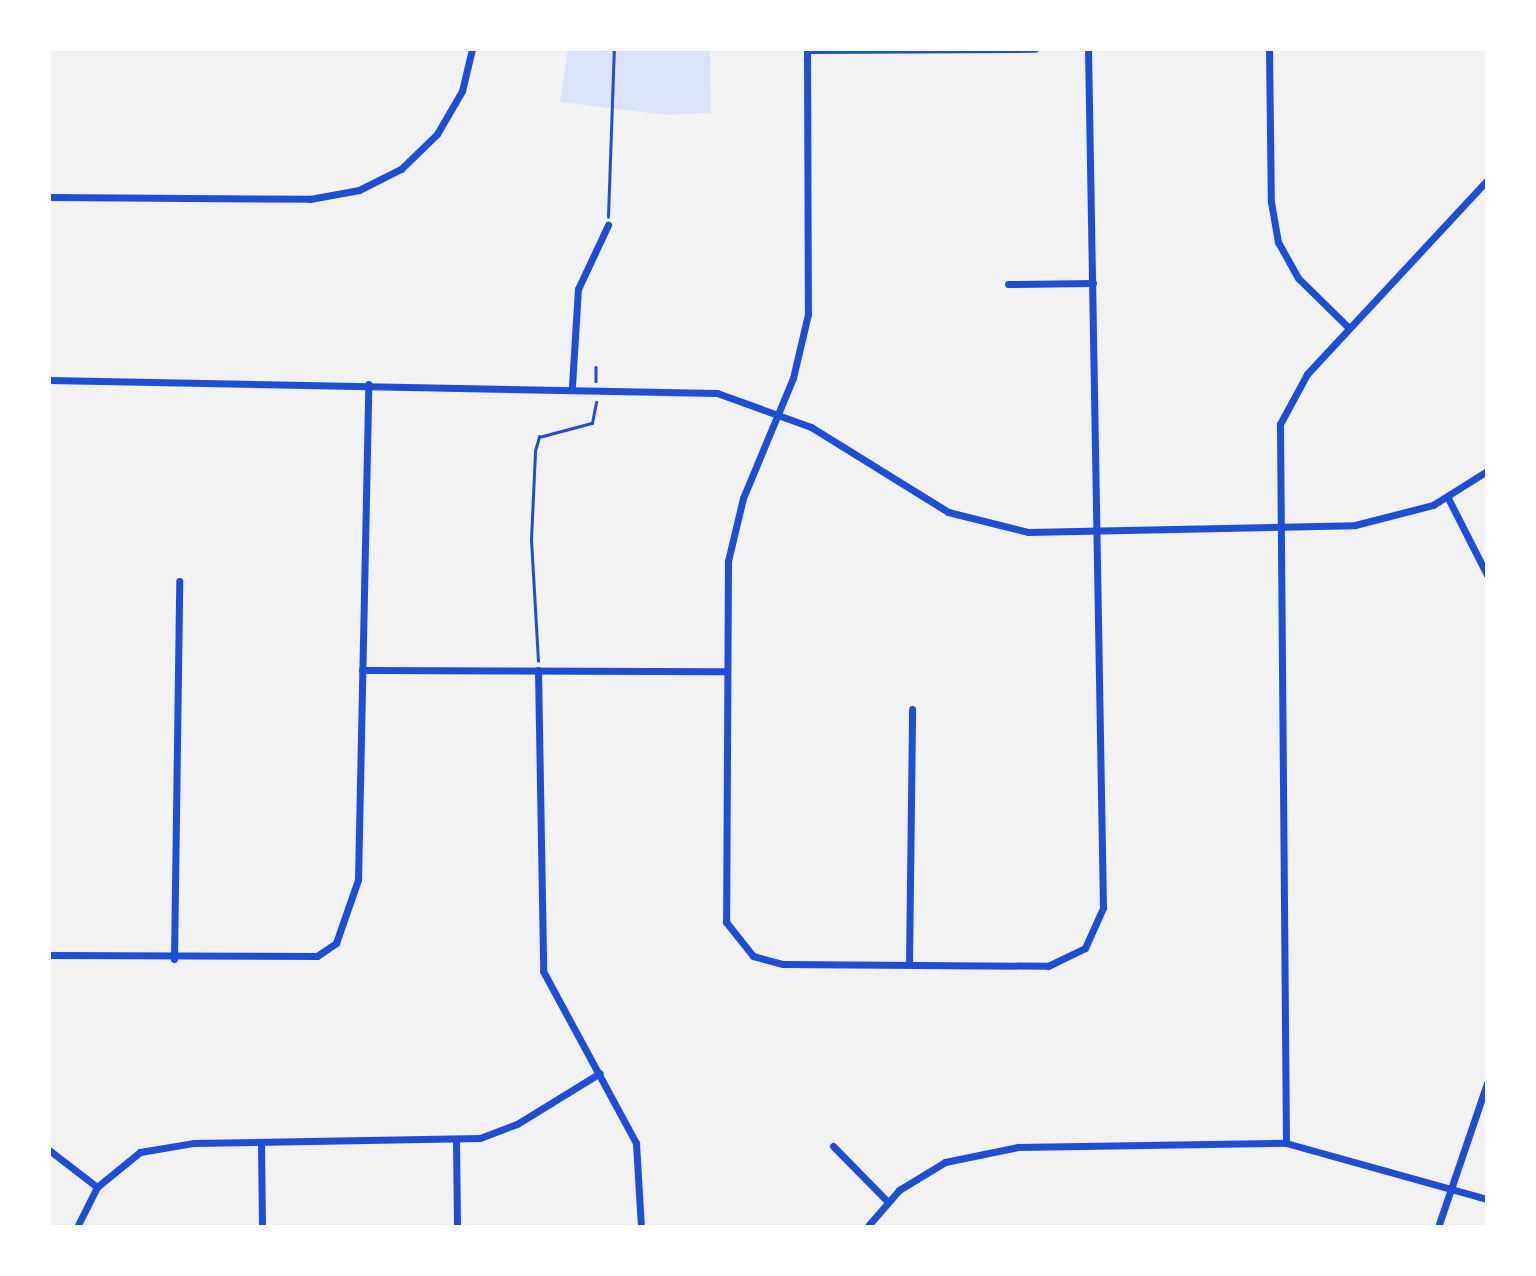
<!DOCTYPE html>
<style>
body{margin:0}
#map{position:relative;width:1536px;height:1276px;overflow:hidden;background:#f2f2f2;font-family:Arial,sans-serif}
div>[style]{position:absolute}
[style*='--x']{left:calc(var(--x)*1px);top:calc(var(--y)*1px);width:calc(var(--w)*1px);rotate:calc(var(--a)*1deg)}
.green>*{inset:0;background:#dbe4f7}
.path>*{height:2.5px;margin:-1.25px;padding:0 1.25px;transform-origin:1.25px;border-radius:1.25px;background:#1d4ed8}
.minor>*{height:7px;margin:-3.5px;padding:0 3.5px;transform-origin:3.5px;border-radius:3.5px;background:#1d4ed8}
span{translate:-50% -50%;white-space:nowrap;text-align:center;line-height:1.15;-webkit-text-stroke:7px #fff;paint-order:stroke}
.frame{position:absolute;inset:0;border:51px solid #fff;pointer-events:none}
</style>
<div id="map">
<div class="green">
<i style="clip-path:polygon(568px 49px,710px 49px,711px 113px,667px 115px,560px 102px)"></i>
</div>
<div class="path">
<i style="--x:608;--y:217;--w:168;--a:-88"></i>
<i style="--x:596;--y:367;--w:14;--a:90"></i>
<i style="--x:538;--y:661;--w:121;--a:-93.3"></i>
<i style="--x:531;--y:540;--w:89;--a:-87.4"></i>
<i style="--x:535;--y:451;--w:15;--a:-74"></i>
<i style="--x:539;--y:437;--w:55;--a:-14.8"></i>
<i style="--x:592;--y:423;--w:21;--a:-79"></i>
</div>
<div class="minor">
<i style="--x:807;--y:49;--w:265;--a:89.8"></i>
<i style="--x:808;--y:314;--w:66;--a:103.2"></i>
<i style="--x:793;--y:378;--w:130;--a:112.6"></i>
<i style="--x:743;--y:498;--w:65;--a:103.4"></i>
<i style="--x:728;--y:561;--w:361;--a:90.3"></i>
<i style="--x:726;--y:922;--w:43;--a:51.5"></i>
<i style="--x:753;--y:956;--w:31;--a:15"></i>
<i style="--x:783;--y:964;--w:265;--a:0.4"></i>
<i style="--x:1048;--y:966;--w:41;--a:-25.9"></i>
<i style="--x:1085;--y:948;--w:44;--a:-65.8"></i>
<i style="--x:1103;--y:908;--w:859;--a:-91"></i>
<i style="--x:1269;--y:49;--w:153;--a:89.3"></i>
<i style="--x:1271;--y:202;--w:41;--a:80.1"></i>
<i style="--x:1278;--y:242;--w:41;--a:60.9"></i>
<i style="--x:1298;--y:278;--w:71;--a:44.4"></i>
<i style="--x:807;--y:50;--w:228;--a:-0.3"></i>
<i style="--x:49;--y:197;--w:261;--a:0.4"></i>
<i style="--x:310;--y:199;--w:50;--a:-10.4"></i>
<i style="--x:359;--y:190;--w:47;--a:-26.6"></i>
<i style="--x:401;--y:169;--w:50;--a:-44.2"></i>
<i style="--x:437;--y:134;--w:50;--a:-59.8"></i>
<i style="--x:462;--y:91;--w:43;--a:-76.6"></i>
<i style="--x:1008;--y:284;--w:85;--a:-0.7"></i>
<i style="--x:49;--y:380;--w:668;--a:1.11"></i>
<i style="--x:717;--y:393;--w:100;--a:19.9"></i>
<i style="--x:811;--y:427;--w:161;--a:31.8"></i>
<i style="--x:948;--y:512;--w:82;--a:14"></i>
<i style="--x:1028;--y:532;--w:327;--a:-1.2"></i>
<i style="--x:1355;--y:525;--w:81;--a:-14.4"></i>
<i style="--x:1433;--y:505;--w:64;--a:-32.2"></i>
<i style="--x:572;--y:386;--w:97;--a:-86.5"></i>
<i style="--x:578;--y:289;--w:71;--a:-64.9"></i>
<i style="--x:1448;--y:498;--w:86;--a:63.1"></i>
<i style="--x:362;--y:670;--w:363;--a:0.2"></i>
<i style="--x:538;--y:670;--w:301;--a:89"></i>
<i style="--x:543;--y:971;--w:196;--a:61.6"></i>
<i style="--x:636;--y:1143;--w:84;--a:86.6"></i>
<i style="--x:49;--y:955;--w:268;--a:0.2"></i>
<i style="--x:317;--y:956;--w:23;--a:-34"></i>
<i style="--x:336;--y:943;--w:67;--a:-70.8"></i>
<i style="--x:358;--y:880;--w:496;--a:-88.8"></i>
<i style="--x:174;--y:959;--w:378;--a:-89.2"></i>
<i style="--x:909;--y:965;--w:256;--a:-89.3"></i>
<i style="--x:456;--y:1142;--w:85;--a:89.3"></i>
<i style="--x:261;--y:1143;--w:84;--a:89.3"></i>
<i style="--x:1286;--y:1143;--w:719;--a:-90.48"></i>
<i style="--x:1280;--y:424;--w:57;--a:-61.6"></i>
<i style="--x:1307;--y:374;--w:265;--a:-47.1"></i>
<i style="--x:833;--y:1146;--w:78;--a:45.5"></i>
<i style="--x:49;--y:1150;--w:61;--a:37.6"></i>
<i style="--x:77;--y:1227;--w:45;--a:-63.4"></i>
<i style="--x:97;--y:1187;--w:55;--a:-39.1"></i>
<i style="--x:140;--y:1152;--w:55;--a:-9.5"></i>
<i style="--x:194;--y:1143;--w:286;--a:-1"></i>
<i style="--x:480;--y:1138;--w:40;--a:-21"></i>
<i style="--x:517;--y:1124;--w:97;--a:-31.6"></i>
<i style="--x:867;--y:1227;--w:49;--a:-49.1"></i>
<i style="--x:899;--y:1190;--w:54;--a:-31.3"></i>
<i style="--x:945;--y:1162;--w:75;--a:-11.6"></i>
<i style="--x:1018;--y:1147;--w:268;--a:-0.9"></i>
<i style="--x:1286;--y:1143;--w:209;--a:15.6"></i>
<i style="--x:1438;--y:1227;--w:152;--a:-71.2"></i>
</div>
<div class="frame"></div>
</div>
